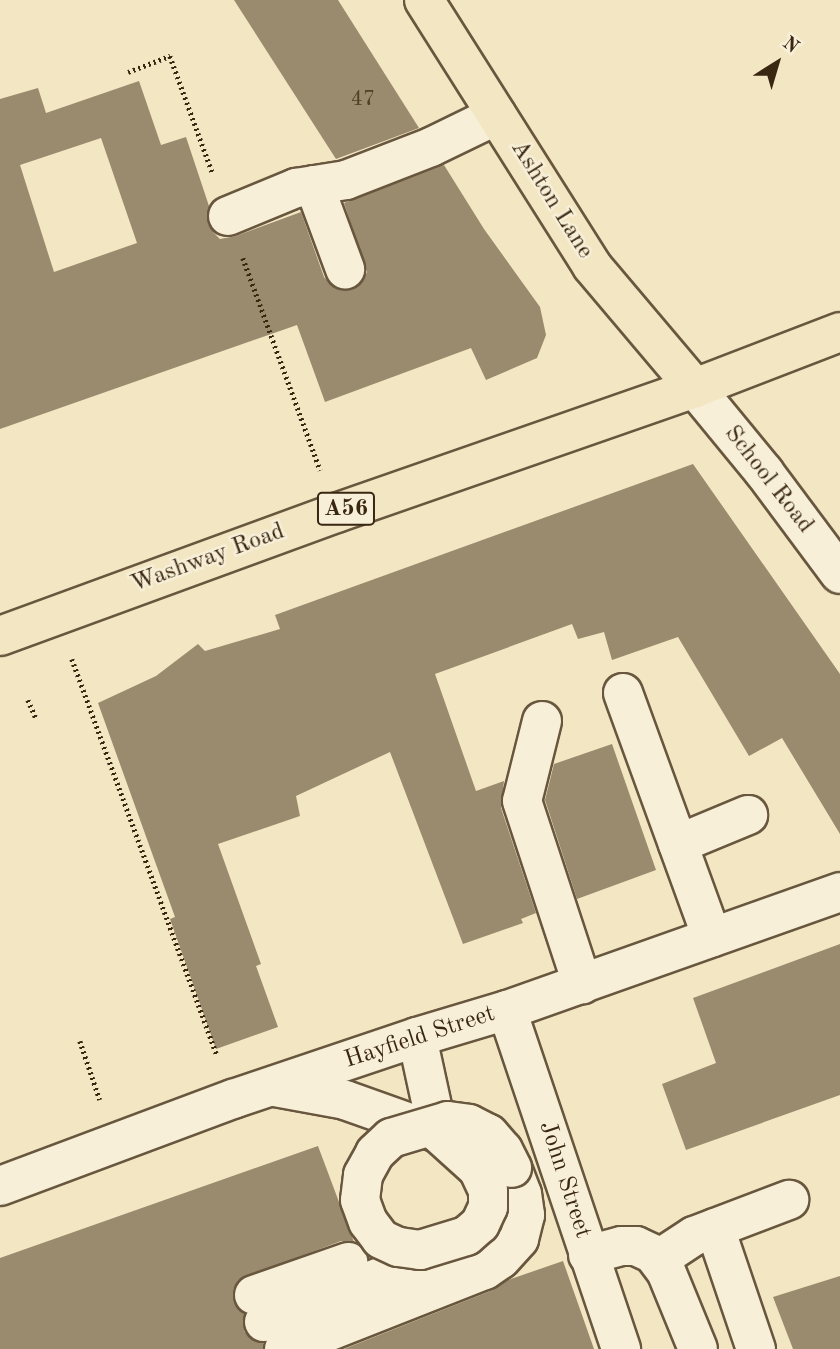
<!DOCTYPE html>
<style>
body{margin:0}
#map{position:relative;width:840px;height:1349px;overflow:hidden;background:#f2e6c3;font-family:"Old Standard TT",serif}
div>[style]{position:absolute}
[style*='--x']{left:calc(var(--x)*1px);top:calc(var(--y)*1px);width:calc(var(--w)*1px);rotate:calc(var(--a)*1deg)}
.building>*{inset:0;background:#9a8a6e}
.path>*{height:4.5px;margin-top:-2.25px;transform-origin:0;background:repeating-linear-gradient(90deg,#3a2711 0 2px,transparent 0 5.5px)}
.roads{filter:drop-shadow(2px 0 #68573e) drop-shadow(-2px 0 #68573e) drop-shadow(0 2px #68573e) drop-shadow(0 -2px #68573e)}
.minor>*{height:38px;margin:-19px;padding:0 19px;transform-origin:19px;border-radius:19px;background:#f7efd8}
.major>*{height:38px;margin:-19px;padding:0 19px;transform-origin:19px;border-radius:19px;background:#f2e6c3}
.highway>*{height:38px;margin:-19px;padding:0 19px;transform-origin:19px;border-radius:19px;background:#f2e6c3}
.bridges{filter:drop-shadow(2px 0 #68573e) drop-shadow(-2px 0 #68573e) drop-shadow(0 2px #68573e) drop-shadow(0 -2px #68573e)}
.minor-bridge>*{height:38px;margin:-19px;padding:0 19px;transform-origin:19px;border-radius:19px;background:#f7efd8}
span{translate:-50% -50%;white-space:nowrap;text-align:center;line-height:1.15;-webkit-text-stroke:5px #f7efd8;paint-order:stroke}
.number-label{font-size:21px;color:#524028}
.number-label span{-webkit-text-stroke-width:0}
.shield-label span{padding:2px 5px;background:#f7efd8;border:2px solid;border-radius:5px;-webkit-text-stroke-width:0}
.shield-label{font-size:23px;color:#3a2711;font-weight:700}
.street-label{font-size:24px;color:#3a2711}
.north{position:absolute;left:742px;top:28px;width:70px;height:70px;-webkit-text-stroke:5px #f7efd8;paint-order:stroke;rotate:37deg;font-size:19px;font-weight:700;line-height:28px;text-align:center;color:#3a2711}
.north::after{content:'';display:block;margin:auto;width:24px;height:32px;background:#3a2711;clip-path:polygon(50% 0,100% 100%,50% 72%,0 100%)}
</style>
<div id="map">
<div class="building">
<i style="clip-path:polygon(234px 0,338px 0,419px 128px,336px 159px)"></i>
<i style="clip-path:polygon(evenodd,139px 81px,161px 145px,186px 137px,209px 206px,208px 224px,214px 233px,220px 239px,236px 236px,301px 212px,324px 277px,331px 285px,341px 290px,353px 289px,362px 282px,367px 272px,344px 203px,444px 165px,484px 229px,540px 307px,546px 335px,537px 358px,486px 380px,471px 348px,325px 402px,297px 325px,0 429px,0 99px,38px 88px,46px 113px,139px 81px,101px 138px,137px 243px,54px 272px,20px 165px,101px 138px)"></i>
<i style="clip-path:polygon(693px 464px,840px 674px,840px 834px,782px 738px,749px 756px,678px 637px,612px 660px,604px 632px,578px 639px,572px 624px,435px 674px,476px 791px,504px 781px,501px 808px,536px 913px,521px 919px,523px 923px,463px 944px,390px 752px,296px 796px,300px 816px,218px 844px,261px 964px,256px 966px,278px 1027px,216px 1049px,170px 919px,175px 917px,98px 703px,156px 676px,198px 644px,205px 651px,280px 629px,275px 615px)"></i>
<i style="clip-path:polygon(612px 744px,656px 870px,577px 899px,545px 800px,554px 764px)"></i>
<i style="clip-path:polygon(840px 944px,840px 1095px,686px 1150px,662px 1084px,716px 1063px,693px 998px)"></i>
<i style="clip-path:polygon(318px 1146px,354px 1242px,341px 1241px,238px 1280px,233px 1290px,234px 1303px,244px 1314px,244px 1331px,251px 1339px,263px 1343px,263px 1349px,0 1349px,0 1258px)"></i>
<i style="clip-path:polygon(563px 1261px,594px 1349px,344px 1349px,493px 1290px,508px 1280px)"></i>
<i style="clip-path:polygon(840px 1276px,840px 1349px,793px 1349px,773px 1297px)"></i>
</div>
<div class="path">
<i style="--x:128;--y:72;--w:45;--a:-20.9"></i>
<i style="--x:170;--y:56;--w:126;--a:70"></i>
<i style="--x:243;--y:258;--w:226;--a:70"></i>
<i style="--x:72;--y:659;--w:422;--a:69.9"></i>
<i style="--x:28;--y:700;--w:20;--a:66"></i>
<i style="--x:80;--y:1041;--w:62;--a:71.3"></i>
</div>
<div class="roads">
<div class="minor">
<i style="--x:314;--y:185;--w:90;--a:69.7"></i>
<i style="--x:228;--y:216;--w:74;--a:-22.4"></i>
<i style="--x:296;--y:188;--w:51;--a:-9.1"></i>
<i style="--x:346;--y:180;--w:91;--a:-21.2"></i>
<i style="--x:431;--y:147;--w:73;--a:-25.9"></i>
<i style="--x:695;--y:388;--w:109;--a:50.6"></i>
<i style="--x:764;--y:472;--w:127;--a:53.3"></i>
<i style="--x:623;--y:693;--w:260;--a:70"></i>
<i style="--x:542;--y:721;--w:82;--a:104"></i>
<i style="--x:522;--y:801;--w:193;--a:71.8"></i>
<i style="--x:678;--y:844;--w:76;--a:-22.5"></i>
<i style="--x:507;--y:1010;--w:358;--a:71.4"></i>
<i style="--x:417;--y:1037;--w:98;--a:77.7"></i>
<i style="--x:275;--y:1087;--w:71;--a:10.5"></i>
<i style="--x:345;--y:1100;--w:99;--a:19.5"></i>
<i style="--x:0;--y:1186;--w:249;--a:-20.5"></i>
<i style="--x:233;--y:1099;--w:194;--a:-18.6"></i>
<i style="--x:417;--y:1037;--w:94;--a:-16.7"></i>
<i style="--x:507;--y:1010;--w:353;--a:-19.5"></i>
<i style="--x:715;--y:1228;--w:128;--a:71.3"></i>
<i style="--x:588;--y:1255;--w:35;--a:-15"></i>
<i style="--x:622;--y:1246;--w:14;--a:0"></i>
<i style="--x:636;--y:1246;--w:19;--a:25"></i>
<i style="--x:653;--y:1254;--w:21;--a:53"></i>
<i style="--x:666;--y:1271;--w:84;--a:67.7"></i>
<i style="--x:659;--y:1259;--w:42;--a:-33.3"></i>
<i style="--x:694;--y:1236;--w:102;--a:-20.8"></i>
<i style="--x:254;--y:1295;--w:100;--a:-19.3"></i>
<i style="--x:264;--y:1322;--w:202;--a:-21.2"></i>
<i style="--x:284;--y:1349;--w:216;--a:-21.5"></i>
<i style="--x:485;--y:1270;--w:19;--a:-35"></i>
<i style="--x:501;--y:1259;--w:27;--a:-48"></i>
<i style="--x:519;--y:1239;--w:25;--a:-76"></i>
<i style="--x:525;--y:1215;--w:21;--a:-98"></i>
<i style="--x:522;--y:1194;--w:28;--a:-111"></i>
</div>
<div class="major">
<i style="--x:424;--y:0;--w:315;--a:57.7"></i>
<i style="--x:592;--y:266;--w:160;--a:49.8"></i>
</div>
<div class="highway">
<i style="--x:0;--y:636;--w:358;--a:-20.1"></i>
<i style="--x:336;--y:513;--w:380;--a:-19.2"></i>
<i style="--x:695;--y:388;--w:155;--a:-21.1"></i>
</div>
</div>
<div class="bridges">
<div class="minor-bridge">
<i style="--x:438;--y:1133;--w:54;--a:42"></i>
<i style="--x:478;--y:1169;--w:23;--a:65"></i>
<i style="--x:488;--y:1190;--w:17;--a:90"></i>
<i style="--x:488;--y:1207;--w:19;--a:115"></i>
<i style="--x:480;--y:1224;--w:18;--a:139"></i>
<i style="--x:466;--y:1236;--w:48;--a:163.1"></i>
<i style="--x:420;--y:1250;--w:22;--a:-172"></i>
<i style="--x:398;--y:1247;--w:19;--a:-155"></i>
<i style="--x:381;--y:1239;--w:21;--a:-127"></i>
<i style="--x:368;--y:1222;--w:23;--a:-110"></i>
<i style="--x:360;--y:1200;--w:25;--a:-83"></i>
<i style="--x:363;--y:1175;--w:25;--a:-61"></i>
<i style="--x:375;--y:1153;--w:22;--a:-43"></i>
<i style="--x:391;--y:1138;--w:59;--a:-16.6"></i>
<i style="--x:448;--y:1121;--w:21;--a:8"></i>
<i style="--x:469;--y:1124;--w:22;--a:27"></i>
<i style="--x:489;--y:1134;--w:21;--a:49"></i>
<i style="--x:503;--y:1150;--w:20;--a:63"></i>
</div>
</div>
<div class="number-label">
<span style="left:363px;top:100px">47</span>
</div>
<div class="shield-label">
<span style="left:346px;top:509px">A56</span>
</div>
<div class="street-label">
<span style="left:551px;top:200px;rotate:58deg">Ashton Lane</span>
<span style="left:768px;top:480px;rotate:52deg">School Road</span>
<span style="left:208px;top:559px;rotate:-20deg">Washway Road</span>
<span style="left:420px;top:1038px;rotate:-18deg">Hayfield Street</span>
<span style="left:564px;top:1180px;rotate:72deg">John Street</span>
</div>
<div class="north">N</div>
</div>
